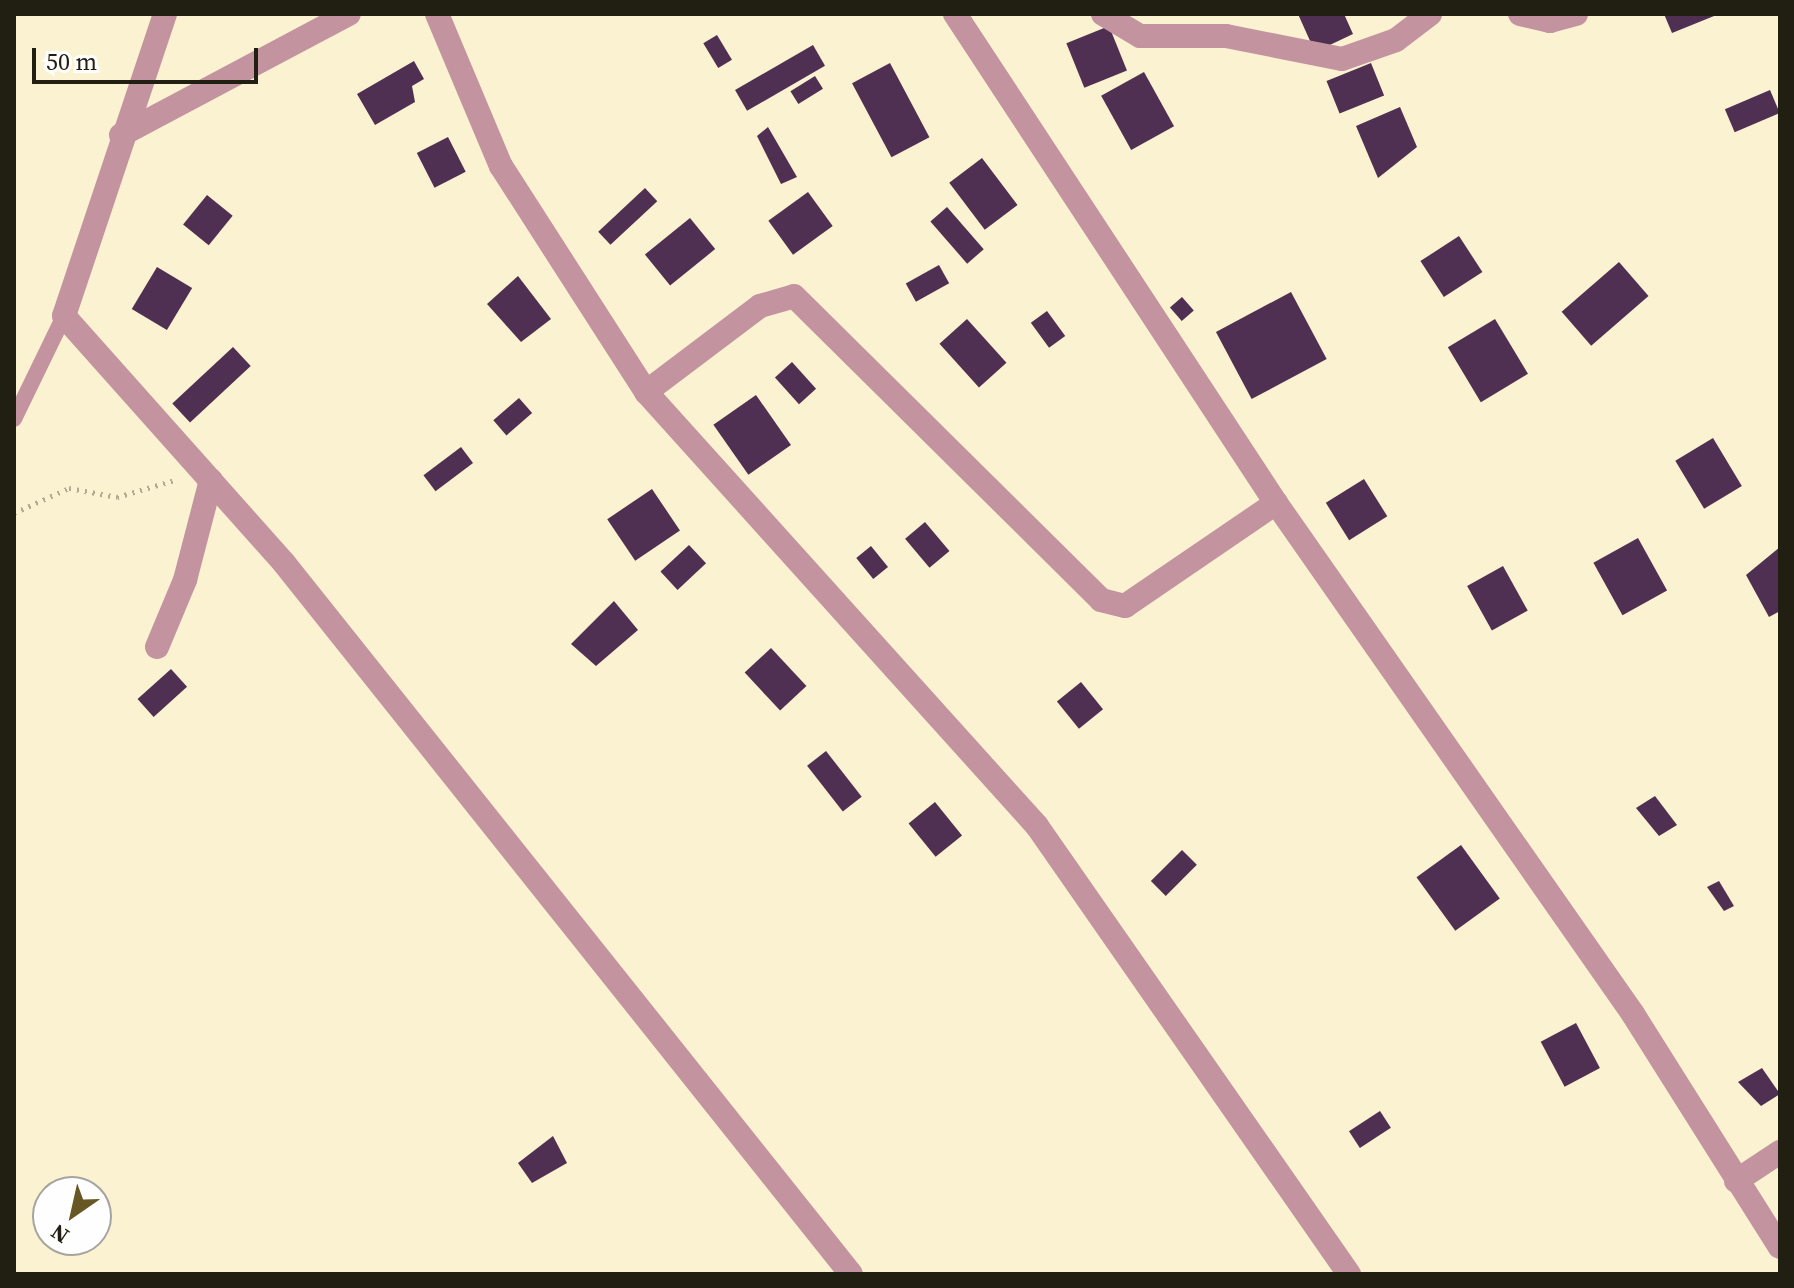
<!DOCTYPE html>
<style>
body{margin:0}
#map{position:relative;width:1794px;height:1288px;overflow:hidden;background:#faf2d0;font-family:"Source Serif 4",serif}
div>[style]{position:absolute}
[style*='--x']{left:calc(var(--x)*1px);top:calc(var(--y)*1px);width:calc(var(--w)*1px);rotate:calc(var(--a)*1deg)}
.building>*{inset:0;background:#4f2f52;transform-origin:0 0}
.path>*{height:5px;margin-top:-2.5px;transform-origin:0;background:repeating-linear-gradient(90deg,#b1aa90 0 2px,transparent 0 8px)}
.lane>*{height:16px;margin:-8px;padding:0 8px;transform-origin:8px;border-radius:8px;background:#c393a0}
.street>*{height:24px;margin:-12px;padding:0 12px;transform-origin:12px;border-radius:12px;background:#c393a0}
span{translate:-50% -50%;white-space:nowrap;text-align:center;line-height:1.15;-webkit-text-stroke:8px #fefefe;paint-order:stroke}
.frame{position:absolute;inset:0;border:16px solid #211e12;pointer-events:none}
.north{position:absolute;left:32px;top:1176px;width:80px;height:80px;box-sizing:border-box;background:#fefefe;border:2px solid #a6a4a0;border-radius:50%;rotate:214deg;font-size:22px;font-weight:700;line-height:32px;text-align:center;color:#211e12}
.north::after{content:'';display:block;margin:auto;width:28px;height:36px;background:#675724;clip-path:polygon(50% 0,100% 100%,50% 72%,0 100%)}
.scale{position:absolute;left:32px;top:48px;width:226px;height:36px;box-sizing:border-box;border:4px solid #211e12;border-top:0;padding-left:10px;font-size:24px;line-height:28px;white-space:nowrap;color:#211e12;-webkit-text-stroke:6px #fefefe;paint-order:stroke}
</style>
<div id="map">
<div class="building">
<i style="clip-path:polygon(1298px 14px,1344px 14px,1353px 34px,1315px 52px)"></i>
<i style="clip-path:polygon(1664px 14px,1719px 14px,1672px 33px)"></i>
<i style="left:1109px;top:26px;width:48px;height:46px;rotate:68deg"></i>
<i style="left:717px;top:35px;width:29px;height:16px;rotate:59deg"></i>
<i style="left:813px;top:45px;width:24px;height:90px;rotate:60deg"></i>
<i style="clip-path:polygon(414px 61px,424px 79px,412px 86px,415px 102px,375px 125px,357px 94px)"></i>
<i style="left:890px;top:63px;width:84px;height:43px;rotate:62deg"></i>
<i style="left:1371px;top:63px;width:35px;height:48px;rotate:68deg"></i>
<i style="left:1144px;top:72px;width:62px;height:49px;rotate:61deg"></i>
<i style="left:815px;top:76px;width:15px;height:29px;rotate:58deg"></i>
<i style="left:1770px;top:90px;width:25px;height:49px;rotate:67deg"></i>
<i style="clip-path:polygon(1400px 107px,1417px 147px,1378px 178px,1356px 126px)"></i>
<i style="clip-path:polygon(768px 127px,797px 177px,781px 184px,757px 136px)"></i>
<i style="left:448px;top:137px;width:39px;height:35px;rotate:63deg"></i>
<i style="left:982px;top:158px;width:59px;height:41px;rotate:53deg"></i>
<i style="left:645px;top:188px;width:18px;height:64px;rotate:47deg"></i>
<i style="left:808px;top:192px;width:42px;height:49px;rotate:54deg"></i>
<i style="left:207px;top:195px;width:33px;height:38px;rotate:39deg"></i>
<i style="left:947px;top:207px;width:56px;height:22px;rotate:49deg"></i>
<i style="left:690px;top:218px;width:40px;height:58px;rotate:51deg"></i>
<i style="left:1459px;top:236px;width:43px;height:46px;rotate:57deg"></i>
<i style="left:1619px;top:262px;width:45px;height:76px;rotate:49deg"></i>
<i style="left:939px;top:265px;width:21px;height:38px;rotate:61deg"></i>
<i style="left:157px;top:267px;width:41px;height:49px;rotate:31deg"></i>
<i style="clip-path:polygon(518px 276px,551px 319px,521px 342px,487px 304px)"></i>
<i style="left:1291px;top:292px;width:76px;height:85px;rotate:62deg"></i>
<i style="left:1182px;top:297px;width:18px;height:16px;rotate:49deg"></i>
<i style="left:1047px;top:311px;width:31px;height:20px;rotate:54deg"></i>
<i style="left:967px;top:319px;width:59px;height:37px;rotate:48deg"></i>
<i style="left:1495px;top:319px;width:64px;height:55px;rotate:59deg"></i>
<i style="left:233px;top:347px;width:26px;height:83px;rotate:47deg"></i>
<i style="left:792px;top:362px;width:36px;height:23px;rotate:48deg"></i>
<i style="left:756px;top:395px;width:61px;height:52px;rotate:55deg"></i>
<i style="left:519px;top:398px;width:20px;height:34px;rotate:49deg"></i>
<i style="left:1713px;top:438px;width:56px;height:44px;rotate:59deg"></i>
<i style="left:461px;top:447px;width:20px;height:47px;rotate:53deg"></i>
<i style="left:1364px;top:479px;width:44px;height:45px;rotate:58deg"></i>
<i style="left:652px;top:489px;width:50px;height:54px;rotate:56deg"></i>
<i style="left:925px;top:522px;width:38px;height:26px;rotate:50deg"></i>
<i style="left:1638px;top:538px;width:60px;height:51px;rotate:61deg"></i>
<i style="left:689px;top:545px;width:25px;height:39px;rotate:47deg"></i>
<i style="left:871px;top:546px;width:27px;height:19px;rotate:51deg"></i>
<i style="clip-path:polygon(1780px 547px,1780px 611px,1769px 617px,1746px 575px)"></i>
<i style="left:1503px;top:566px;width:51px;height:41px;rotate:61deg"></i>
<i style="clip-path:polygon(614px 601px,638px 630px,596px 666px,571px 644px)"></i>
<i style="left:771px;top:648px;width:52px;height:36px;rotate:47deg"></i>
<i style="left:171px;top:669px;width:24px;height:45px;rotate:48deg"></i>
<i style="left:1081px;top:682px;width:35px;height:31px;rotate:51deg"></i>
<i style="left:826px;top:751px;width:58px;height:24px;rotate:52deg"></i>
<i style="clip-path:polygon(1655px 796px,1677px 825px,1659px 836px,1636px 808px)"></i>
<i style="left:935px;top:802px;width:43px;height:34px;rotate:51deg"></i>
<i style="left:1461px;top:845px;width:66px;height:55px;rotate:54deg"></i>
<i style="left:1182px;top:850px;width:21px;height:44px;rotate:45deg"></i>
<i style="clip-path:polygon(1719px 881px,1734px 906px,1724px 911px,1707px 887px)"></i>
<i style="left:1576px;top:1023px;width:51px;height:40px;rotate:62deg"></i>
<i style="clip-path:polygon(1762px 1068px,1780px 1094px,1761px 1106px,1738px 1082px)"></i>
<i style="left:1380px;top:1111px;width:20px;height:37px;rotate:57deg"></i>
<i style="clip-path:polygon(553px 1136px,567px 1163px,532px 1183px,518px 1163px)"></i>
</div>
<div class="path">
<i style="--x:14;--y:513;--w:60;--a:-24.4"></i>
<i style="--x:69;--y:488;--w:49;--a:10.6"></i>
<i style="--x:117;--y:497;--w:60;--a:-16.3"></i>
</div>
<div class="lane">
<i style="--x:14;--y:419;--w:114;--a:-64.1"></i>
</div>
<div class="street">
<i style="--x:165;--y:14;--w:318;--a:108.5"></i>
<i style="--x:64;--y:316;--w:331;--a:48.3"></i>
<i style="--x:284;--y:563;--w:909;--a:51.43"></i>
<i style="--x:437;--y:14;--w:165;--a:67.2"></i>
<i style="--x:501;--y:166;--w:269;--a:57.3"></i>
<i style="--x:646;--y:392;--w:584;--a:47.98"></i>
<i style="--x:1037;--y:826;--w:546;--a:55.15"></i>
<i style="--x:955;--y:14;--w:585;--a:56.72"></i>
<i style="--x:1276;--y:503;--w:623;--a:55.06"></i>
<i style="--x:1633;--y:1014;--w:275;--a:57.8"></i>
<i style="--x:1103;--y:14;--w:43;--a:30.7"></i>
<i style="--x:1140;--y:36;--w:86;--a:0"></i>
<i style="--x:1226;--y:36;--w:118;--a:11.2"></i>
<i style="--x:1342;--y:59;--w:57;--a:-19.4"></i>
<i style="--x:1396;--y:40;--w:43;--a:-37.4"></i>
<i style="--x:1520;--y:14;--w:31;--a:13"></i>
<i style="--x:1550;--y:21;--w:27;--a:-15"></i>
<i style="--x:121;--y:135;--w:258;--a:-28"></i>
<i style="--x:646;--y:392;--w:143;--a:-37"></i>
<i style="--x:760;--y:306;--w:35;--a:-16"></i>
<i style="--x:794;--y:296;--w:432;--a:44.7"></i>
<i style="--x:1101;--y:600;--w:25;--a:14"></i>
<i style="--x:1125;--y:606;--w:183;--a:-34.3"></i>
<i style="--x:157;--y:647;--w:73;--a:-67.3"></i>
<i style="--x:185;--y:580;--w:103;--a:-75.4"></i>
<i style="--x:1736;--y:1181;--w:53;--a:-33.4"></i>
</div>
<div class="frame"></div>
<div class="north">N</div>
<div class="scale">50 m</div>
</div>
